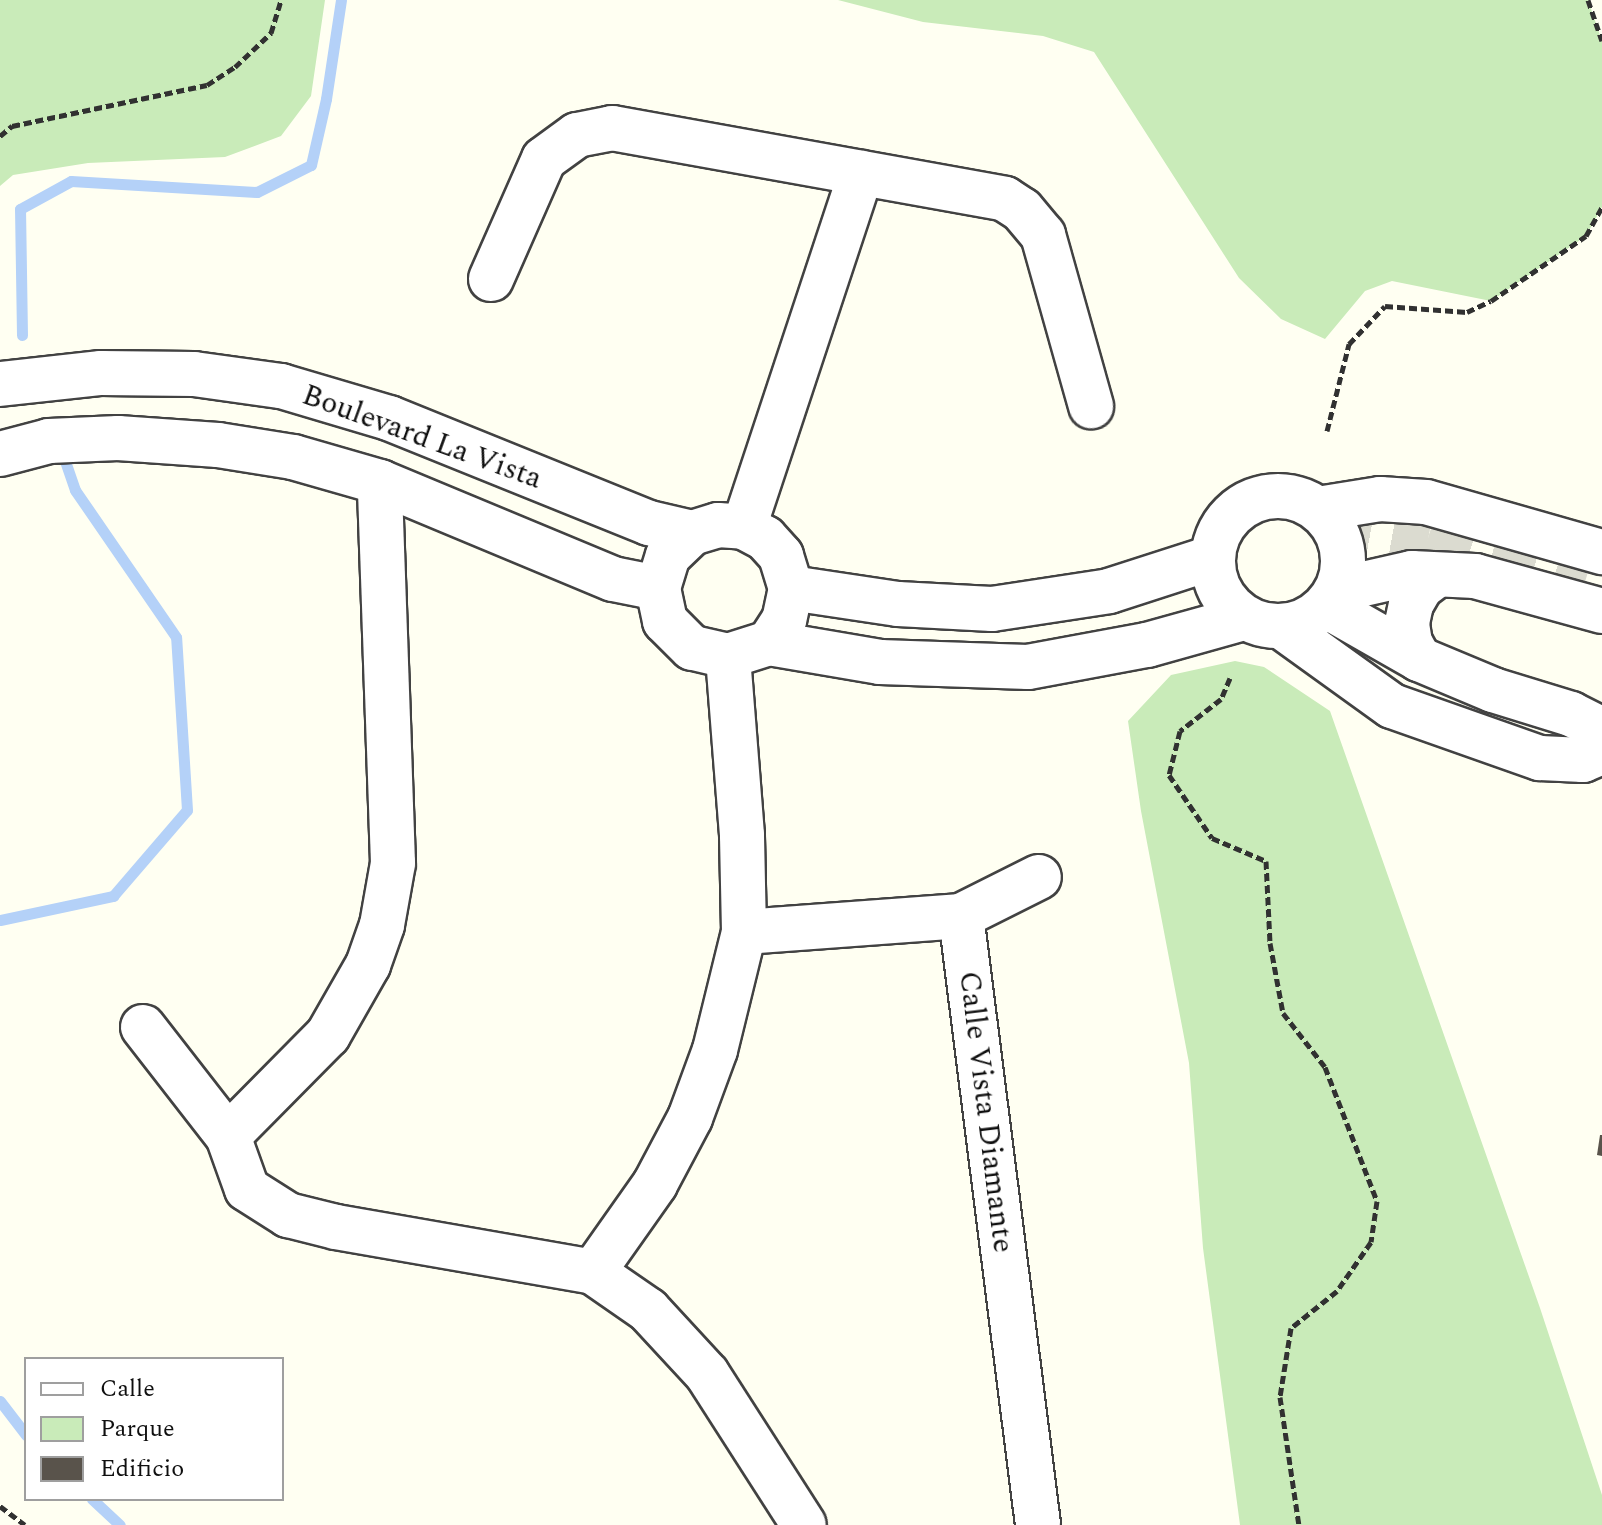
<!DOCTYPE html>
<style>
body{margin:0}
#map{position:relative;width:1602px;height:1525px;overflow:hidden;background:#fffff2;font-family:Spectral,serif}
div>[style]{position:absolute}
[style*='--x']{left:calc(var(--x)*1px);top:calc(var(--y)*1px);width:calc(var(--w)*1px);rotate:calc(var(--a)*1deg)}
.green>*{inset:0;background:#c9ebb9}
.stream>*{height:11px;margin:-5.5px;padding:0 5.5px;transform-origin:5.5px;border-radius:5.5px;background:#b4d1f8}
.building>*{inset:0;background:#59534b}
.minor-tunnel>*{height:44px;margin-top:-22px;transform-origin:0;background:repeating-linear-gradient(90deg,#dbdbd0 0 44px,transparent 0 66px)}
.path>*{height:5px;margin-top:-2.5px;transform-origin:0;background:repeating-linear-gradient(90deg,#313131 0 8px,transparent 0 12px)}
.roads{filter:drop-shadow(2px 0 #424242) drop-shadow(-2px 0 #424242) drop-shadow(0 2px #424242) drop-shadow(0 -2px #424242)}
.minor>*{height:44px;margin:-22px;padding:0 22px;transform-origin:22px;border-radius:22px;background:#fff}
.minor>.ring{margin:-22px;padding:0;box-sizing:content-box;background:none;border:44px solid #fff;border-radius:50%}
span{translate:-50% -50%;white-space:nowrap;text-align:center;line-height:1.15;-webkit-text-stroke:8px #fff;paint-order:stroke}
.street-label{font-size:30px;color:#0f0f0f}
.legend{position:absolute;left:24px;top:1357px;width:260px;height:144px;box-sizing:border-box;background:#fff;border:2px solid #9f9f9f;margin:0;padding:10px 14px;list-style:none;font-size:24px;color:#0f0f0f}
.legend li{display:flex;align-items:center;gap:16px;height:40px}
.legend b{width:40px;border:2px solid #9f9f9f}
</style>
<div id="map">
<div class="green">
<i style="clip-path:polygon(0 0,325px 0,311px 96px,281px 136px,225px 157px,88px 163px,13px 175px,0 186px)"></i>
<i style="clip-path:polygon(838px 0,1588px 0,1602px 41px,1602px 207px,1586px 236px,1491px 301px,1392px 281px,1365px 291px,1325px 339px,1281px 319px,1239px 278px,1094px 52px,1043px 36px,923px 22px)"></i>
<i style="clip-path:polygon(1235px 661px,1264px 667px,1330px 711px,1540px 1308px,1602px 1495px,1602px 1525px,1240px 1525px,1203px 1248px,1189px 1063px,1141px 811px,1128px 721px,1171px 675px)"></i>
</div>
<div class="stream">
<i style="--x:22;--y:335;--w:126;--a:-90.9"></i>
<i style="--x:20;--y:209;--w:58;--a:-28.8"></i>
<i style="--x:71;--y:181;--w:186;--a:3.4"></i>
<i style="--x:257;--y:192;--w:60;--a:-26.6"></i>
<i style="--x:311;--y:165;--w:68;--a:-77.2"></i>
<i style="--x:326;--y:99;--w:100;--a:-81.4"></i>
<i style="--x:0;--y:920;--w:116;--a:-12"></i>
<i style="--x:113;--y:896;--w:113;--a:-49.3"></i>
<i style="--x:187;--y:810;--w:173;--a:-93.6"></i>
<i style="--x:176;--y:637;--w:178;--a:-124.5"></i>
<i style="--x:75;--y:490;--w:37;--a:-109"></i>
<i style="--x:0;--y:1401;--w:43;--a:52.6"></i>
<i style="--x:92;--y:1499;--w:38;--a:43"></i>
</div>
<div class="building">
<i style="clip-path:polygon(1600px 1135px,1602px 1135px,1602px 1156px,1597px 1155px)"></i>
</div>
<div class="minor-tunnel">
<i style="--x:1328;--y:520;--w:102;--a:10.2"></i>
<i style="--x:1428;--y:538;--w:163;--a:16.8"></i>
</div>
<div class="path">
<i style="--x:1588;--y:0;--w:43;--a:71.1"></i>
<i style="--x:0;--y:136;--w:16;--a:-40"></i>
<i style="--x:12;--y:126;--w:199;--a:-11.9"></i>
<i style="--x:207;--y:85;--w:33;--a:-33"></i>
<i style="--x:235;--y:67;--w:50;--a:-43.4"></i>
<i style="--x:271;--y:33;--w:34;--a:-73"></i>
<i style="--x:1327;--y:431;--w:90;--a:-75.8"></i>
<i style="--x:1349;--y:344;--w:52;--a:-46.5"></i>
<i style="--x:1385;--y:306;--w:82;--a:4.2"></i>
<i style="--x:1467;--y:312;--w:26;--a:-25"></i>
<i style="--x:1491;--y:301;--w:115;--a:-34.4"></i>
<i style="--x:1586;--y:236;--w:33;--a:-61"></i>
<i style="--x:1230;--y:678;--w:23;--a:113"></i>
<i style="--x:1221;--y:699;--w:52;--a:142"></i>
<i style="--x:1180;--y:731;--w:45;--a:104"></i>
<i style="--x:1169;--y:775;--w:76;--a:55.7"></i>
<i style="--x:1212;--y:838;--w:59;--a:23.1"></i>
<i style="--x:1266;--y:861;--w:82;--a:87.2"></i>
<i style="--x:1270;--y:943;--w:71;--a:79.5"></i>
<i style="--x:1283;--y:1013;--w:68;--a:52.1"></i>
<i style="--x:1325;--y:1067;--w:144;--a:68.8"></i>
<i style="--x:1377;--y:1201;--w:41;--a:98.3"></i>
<i style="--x:1371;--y:1242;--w:60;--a:124.8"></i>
<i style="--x:1337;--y:1291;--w:59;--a:141.2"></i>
<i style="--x:1291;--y:1328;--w:70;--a:99.1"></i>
<i style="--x:1280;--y:1397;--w:129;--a:81.6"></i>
<i style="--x:0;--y:1506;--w:31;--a:37"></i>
</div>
<div class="roads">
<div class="minor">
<i style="--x:491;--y:279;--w:131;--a:-66.2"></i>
<i style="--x:544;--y:159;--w:41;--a:-36"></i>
<i style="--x:577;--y:135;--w:36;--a:-11"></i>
<i style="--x:612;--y:128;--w:399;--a:10.2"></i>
<i style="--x:1005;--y:199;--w:20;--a:33"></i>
<i style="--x:1022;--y:210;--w:33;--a:50"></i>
<i style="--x:1043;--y:235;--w:178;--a:74.3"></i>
<i style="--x:0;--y:384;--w:102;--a:-6.2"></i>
<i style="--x:101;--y:373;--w:93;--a:0.6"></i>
<i style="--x:194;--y:374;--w:88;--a:7.9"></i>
<i style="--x:281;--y:386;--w:113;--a:16.5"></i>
<i style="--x:389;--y:418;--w:280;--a:22"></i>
<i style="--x:649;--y:523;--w:44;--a:13.1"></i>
<i style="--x:0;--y:454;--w:51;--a:-14.9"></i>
<i style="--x:49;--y:441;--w:69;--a:-2.5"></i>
<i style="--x:118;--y:438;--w:100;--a:4"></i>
<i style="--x:218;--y:445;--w:76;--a:9.1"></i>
<i style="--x:293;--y:457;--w:91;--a:16"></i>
<i style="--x:380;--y:482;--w:252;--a:22.6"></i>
<i style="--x:613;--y:579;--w:46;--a:11.3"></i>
<i class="ring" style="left:1213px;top:496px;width:86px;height:86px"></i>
<i style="--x:1318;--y:509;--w:63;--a:-9.2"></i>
<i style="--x:1380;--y:499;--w:46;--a:3.7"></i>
<i style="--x:1426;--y:502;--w:183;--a:15.9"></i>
<i style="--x:718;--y:525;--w:26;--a:4"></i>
<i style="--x:744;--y:527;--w:24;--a:28"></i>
<i style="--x:765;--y:538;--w:24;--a:48"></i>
<i style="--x:781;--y:556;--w:34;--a:73"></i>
<i style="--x:791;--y:588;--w:33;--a:102"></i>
<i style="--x:784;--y:620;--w:27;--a:123"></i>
<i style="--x:769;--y:643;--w:43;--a:162.4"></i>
<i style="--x:728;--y:656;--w:37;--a:-167"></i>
<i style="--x:692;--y:648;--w:38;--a:-135"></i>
<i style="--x:665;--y:621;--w:34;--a:-102"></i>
<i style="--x:658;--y:588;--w:34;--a:-73"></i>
<i style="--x:668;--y:556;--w:33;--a:-44"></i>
<i style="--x:692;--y:533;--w:27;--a:-17"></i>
<i style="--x:744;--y:527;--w:373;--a:-71.7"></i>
<i style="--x:791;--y:588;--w:108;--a:8.5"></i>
<i style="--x:898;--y:604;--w:94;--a:3"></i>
<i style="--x:992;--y:609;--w:118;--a:-8.7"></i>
<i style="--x:1109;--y:591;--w:107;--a:-17.9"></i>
<i style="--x:1337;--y:590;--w:77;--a:-12.8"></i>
<i style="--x:1412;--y:573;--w:63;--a:2.7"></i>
<i style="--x:1475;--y:576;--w:132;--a:15.4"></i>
<i style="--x:1326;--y:606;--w:107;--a:29.7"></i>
<i style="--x:1419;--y:659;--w:80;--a:22.7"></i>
<i style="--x:1493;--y:690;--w:82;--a:17.1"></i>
<i style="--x:1571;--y:714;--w:35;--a:27"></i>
<i style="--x:1282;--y:627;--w:135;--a:35.7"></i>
<i style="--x:1392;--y:706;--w:157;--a:19.4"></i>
<i style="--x:1540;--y:758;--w:43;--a:2.7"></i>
<i style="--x:1583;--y:760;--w:21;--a:-23"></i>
<i style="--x:769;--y:643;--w:113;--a:9.7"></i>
<i style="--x:880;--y:662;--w:148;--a:1.9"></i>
<i style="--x:1028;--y:667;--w:121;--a:-10.5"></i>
<i style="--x:1147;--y:645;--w:101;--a:-15.6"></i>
<i style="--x:1419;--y:659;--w:18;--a:-119"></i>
<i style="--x:1410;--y:643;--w:20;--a:-99"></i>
<i style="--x:1407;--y:623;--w:19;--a:-78"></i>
<i style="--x:1411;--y:604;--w:20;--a:-60"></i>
<i style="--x:1421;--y:587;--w:20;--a:-37"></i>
<i style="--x:961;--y:916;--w:614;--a:82.79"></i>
<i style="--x:744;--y:932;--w:218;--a:-4.2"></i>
<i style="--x:961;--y:916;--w:87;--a:-26.6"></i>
<i style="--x:143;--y:1027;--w:138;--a:52.1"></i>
<i style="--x:228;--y:1136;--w:56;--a:70.3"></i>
<i style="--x:247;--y:1189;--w:49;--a:32.4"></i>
<i style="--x:288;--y:1215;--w:49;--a:14"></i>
<i style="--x:336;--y:1227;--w:261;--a:9.9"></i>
<i style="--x:593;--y:1272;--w:67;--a:34.6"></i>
<i style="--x:648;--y:1310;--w:87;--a:47.3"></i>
<i style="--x:707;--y:1374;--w:179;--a:57.3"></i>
<i style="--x:228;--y:1136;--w:142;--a:-45.3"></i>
<i style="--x:328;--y:1035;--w:81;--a:-60.3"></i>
<i style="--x:368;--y:965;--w:42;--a:-70.7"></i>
<i style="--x:382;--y:925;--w:63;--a:-79.9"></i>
<i style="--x:393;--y:863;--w:381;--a:-92"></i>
<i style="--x:593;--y:1272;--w:108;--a:-54.8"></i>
<i style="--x:655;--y:1184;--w:75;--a:-62.1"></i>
<i style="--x:690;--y:1118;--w:72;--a:-69.8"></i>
<i style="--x:715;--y:1050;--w:122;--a:-76.2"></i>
<i style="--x:744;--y:932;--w:97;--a:-91.2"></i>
<i style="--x:742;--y:835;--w:180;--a:-94.5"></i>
</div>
</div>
<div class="street-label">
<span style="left:422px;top:437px;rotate:20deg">Boulevard La Vista</span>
<span style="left:986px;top:1112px;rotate:83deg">Calle Vista Diamante</span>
</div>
<ul class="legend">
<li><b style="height:10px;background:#fff"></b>Calle</li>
<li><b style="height:22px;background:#c9ebb9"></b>Parque</li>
<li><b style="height:22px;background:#59534b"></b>Edificio</li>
</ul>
</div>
